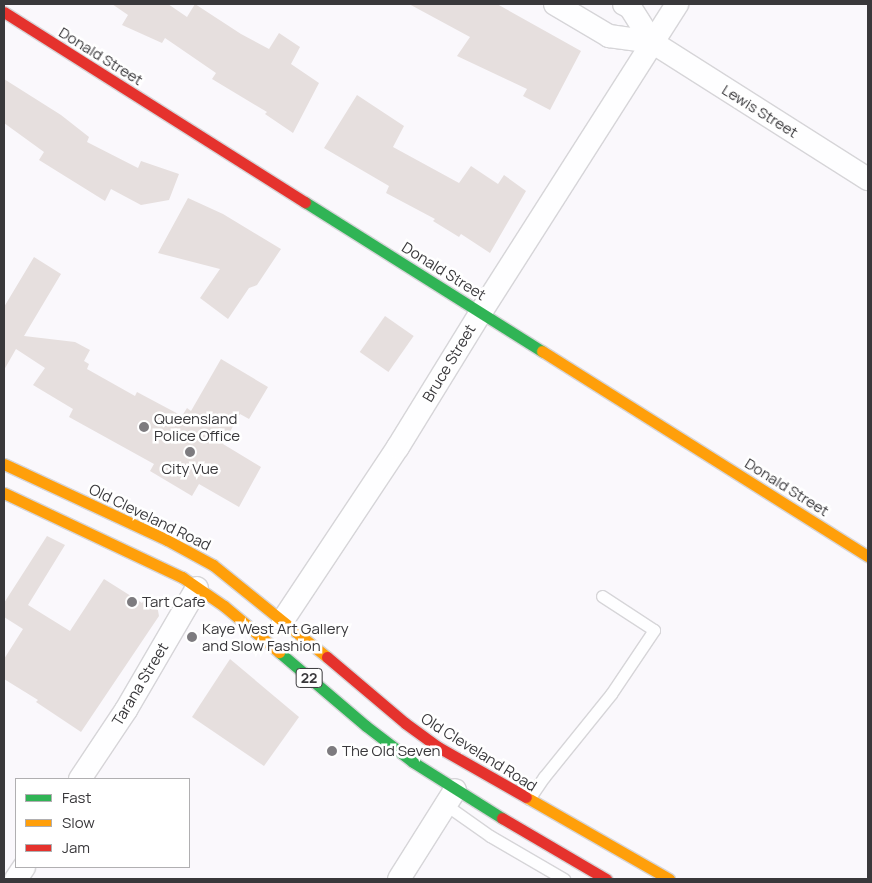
<!DOCTYPE html>
<style>
body{margin:0}
#map{position:relative;width:872px;height:883px;overflow:hidden;background:#faf8fc;font-family:Manrope,sans-serif}
div>[style]{position:absolute}
[style*='--x']{left:calc(var(--x)*1px);top:calc(var(--y)*1px);width:calc(var(--w)*1px);rotate:calc(var(--a)*1deg)}
.building>*{inset:0;background:#e6dfde;transform-origin:0 0}
.roads{filter:drop-shadow(1px 0 #d6d5d8) drop-shadow(-1px 0 #d6d5d8) drop-shadow(0 1px #d6d5d8) drop-shadow(0 -1px #d6d5d8)}
.lane>*{height:11px;margin:-5.5px;padding:0 5.5px;transform-origin:5.5px;border-radius:5.5px;background:#fefeff}
.street>*{height:22px;margin:-11px;padding:0 11px;transform-origin:11px;border-radius:11px;background:#fefeff}
.fast>*{height:11px;margin:-5.5px;padding:0 5.5px;transform-origin:5.5px;border-radius:5.5px;background:#30b455}
.slow>*{height:11px;margin:-5.5px;padding:0 5.5px;transform-origin:5.5px;border-radius:5.5px;background:#ff9f0a}
.jam>*{height:11px;margin:-5.5px;padding:0 5.5px;transform-origin:5.5px;border-radius:5.5px;background:#e5322d}
.dots>*{width:14px;height:14px;translate:-50% -50%;box-sizing:border-box;border:2px solid #fff;border-radius:50%}
span{translate:-50% -50%;white-space:nowrap;text-align:center;line-height:1.15;-webkit-text-stroke:5px #fff;paint-order:stroke}
.shield-label span{padding:1px 4px;background:#fff;border:1px solid;border-radius:4px;-webkit-text-stroke-width:0}
.shield-label{font-size:14px;color:#39383b;font-weight:700}
.street-label{font-size:15px;color:#39383b}
.poi-label{font-size:15px;color:#39383b}
.left{translate:0 -50%;text-align:left}
.frame{position:absolute;inset:0;border:5px solid #39383b;pointer-events:none}
.legend{position:absolute;left:15px;top:778px;width:175px;height:90px;box-sizing:border-box;background:#fff;border:1px solid #b0afb1;margin:0;padding:6px 9px;list-style:none;font-size:15px;color:#39383b}
.legend li{display:flex;align-items:center;gap:10px;height:25px}
.legend b{width:25px;border:1px solid #b0afb1}
</style>
<div id="map">
<div class="building">
<i style="clip-path:polygon(112px 4px,168px 4px,187px 17px,195px 4px,241px 34px,269px 49px,279px 33px,300px 47px,291px 64px,319px 83px,293px 133px,265px 114px,267px 112px,212px 79px,216px 73px,165px 38px,162px 43px,122px 25px,128px 15px)"></i>
<i style="clip-path:polygon(409px 4px,497px 4px,581px 51px,550px 110px,523px 96px,527px 89px,457px 56px,470px 37px)"></i>
<i style="clip-path:polygon(4px 79px,61px 115px,89px 137px,87px 142px,138px 168px,141px 161px,179px 174px,169px 200px,141px 205px,111px 189px,105px 201px,39px 160px,44px 152px,4px 123px)"></i>
<i style="clip-path:polygon(357px 95px,404px 126px,393px 147px,459px 183px,471px 166px,498px 184px,504px 175px,526px 191px,490px 253px,461px 234px,459px 237px,433px 221px,435px 219px,386px 193px,389px 186px,324px 148px)"></i>
<i style="clip-path:polygon(188px 198px,223px 214px,281px 249px,257px 285px,249px 288px,228px 319px,200px 298px,220px 269px,158px 253px)"></i>
<i style="clip-path:polygon(34px 257px,61px 274px,24px 336px,75px 342px,90px 350px,84px 361px,89px 364px,87px 369px,135px 396px,137px 392px,182px 416px,187px 408px,191px 411px,221px 359px,268px 387px,249px 419px,240px 414px,223px 444px,261px 467px,239px 507px,199px 484px,192px 496px,150px 471px,154px 464px,69px 417px,73px 409px,33px 385px,45px 368px,16px 349px,4px 370px,4px 307px)"></i>
<i style="left:385px;top:316px;width:35px;height:44px;rotate:35deg"></i>
<i style="clip-path:polygon(47px 536px,65px 545px,28px 605px,70px 631px,104px 579px,142px 603px,146px 598px,157px 605px,159px 616px,81px 732px,36px 702px,38px 700px,4px 679px,4px 659px,23px 629px,4px 617px,4px 603px)"></i>
<i style="clip-path:polygon(230px 659px,299px 717px,264px 766px,192px 717px)"></i>
</div>
<div class="roads">
<div class="lane">
<i style="--x:529;--y:799;--w:27;--a:-56"></i>
<i style="--x:544;--y:777;--w:107;--a:-51.1"></i>
<i style="--x:611;--y:694;--w:77;--a:-56.1"></i>
<i style="--x:654;--y:630;--w:62;--a:-146.8"></i>
<i style="--x:446;--y:805;--w:54;--a:35.2"></i>
<i style="--x:490;--y:836;--w:86;--a:30.2"></i>
</div>
<div class="street">
<i style="--x:555;--y:4;--w:63;--a:30.7"></i>
<i style="--x:609;--y:36;--w:43;--a:7.9"></i>
<i style="--x:652;--y:42;--w:256;--a:32.4"></i>
<i style="--x:624;--y:4;--w:7;--a:27"></i>
<i style="--x:630;--y:7;--w:41;--a:57.8"></i>
<i style="--x:283;--y:620;--w:208;--a:-56.4"></i>
<i style="--x:398;--y:447;--w:158;--a:-58.4"></i>
<i style="--x:481;--y:312;--w:365;--a:-57.5"></i>
<i style="--x:80;--y:779;--w:83;--a:-56.3"></i>
<i style="--x:126;--y:710;--w:141;--a:-59.8"></i>
<i style="--x:16;--y:879;--w:14;--a:-56"></i>
<i style="--x:399;--y:879;--w:105;--a:-57.8"></i>
</div>
<div class="fast">
<i style="--x:305;--y:202;--w:280;--a:32.2"></i>
<i style="--x:279;--y:652;--w:114;--a:40.4"></i>
<i style="--x:366;--y:726;--w:59;--a:37.5"></i>
<i style="--x:413;--y:762;--w:105;--a:32.2"></i>
</div>
<div class="slow">
<i style="--x:542;--y:351;--w:385;--a:32.2"></i>
<i style="--x:4;--y:464;--w:180;--a:25"></i>
<i style="--x:167;--y:540;--w:52;--a:28.5"></i>
<i style="--x:213;--y:565;--w:146;--a:38.9"></i>
<i style="--x:4;--y:493;--w:197;--a:25.3"></i>
<i style="--x:182;--y:577;--w:51;--a:34.6"></i>
<i style="--x:224;--y:606;--w:72;--a:39.9"></i>
<i style="--x:526;--y:797;--w:165;--a:29.8"></i>
</div>
<div class="jam">
<i style="--x:4;--y:12;--w:356;--a:32.3"></i>
<i style="--x:327;--y:657;--w:102;--a:40.2"></i>
<i style="--x:405;--y:723;--w:41;--a:36"></i>
<i style="--x:438;--y:747;--w:101;--a:29.6"></i>
<i style="--x:502;--y:818;--w:121;--a:30.4"></i>
</div>
</div>
<div class="dots">
<i style="left:144px;top:427px;background:#7d7b7f"></i>
<i style="left:190px;top:452px;background:#7d7b7f"></i>
<i style="left:132px;top:602px;background:#7d7b7f"></i>
<i style="left:192px;top:637px;background:#7d7b7f"></i>
<i style="left:332px;top:751px;background:#7d7b7f"></i>
</div>
<div class="shield-label">
<span style="left:309px;top:678px">22</span>
</div>
<div class="street-label">
<span style="left:101px;top:56px;rotate:32deg">Donald Street</span>
<span style="left:760px;top:111px;rotate:32deg">Lewis Street</span>
<span style="left:444px;top:271px;rotate:32deg">Donald Street</span>
<span style="left:449px;top:363px;rotate:-59deg">Bruce Street</span>
<span style="left:787px;top:487px;rotate:32deg">Donald Street</span>
<span style="left:150px;top:517px;rotate:26deg">Old Cleveland Road</span>
<span style="left:140px;top:684px;rotate:-59deg">Tarana Street</span>
<span style="left:479px;top:752px;rotate:32deg">Old Cleveland Road</span>
</div>
<div class="poi-label">
<span class="left" style="left:154px;top:427px">Queensland<br>Police Office</span>
<span style="left:190px;top:469px">City Vue</span>
<span class="left" style="left:142px;top:602px">Tart Cafe</span>
<span class="left" style="left:202px;top:637px">Kaye West Art Gallery<br>and Slow Fashion</span>
<span class="left" style="left:342px;top:751px">The Old Seven</span>
</div>
<div class="frame"></div>
<ul class="legend">
<li><b style="height:6px;background:#30b455"></b>Fast</li>
<li><b style="height:6px;background:#ff9f0a"></b>Slow</li>
<li><b style="height:6px;background:#e5322d"></b>Jam</li>
</ul>
</div>
